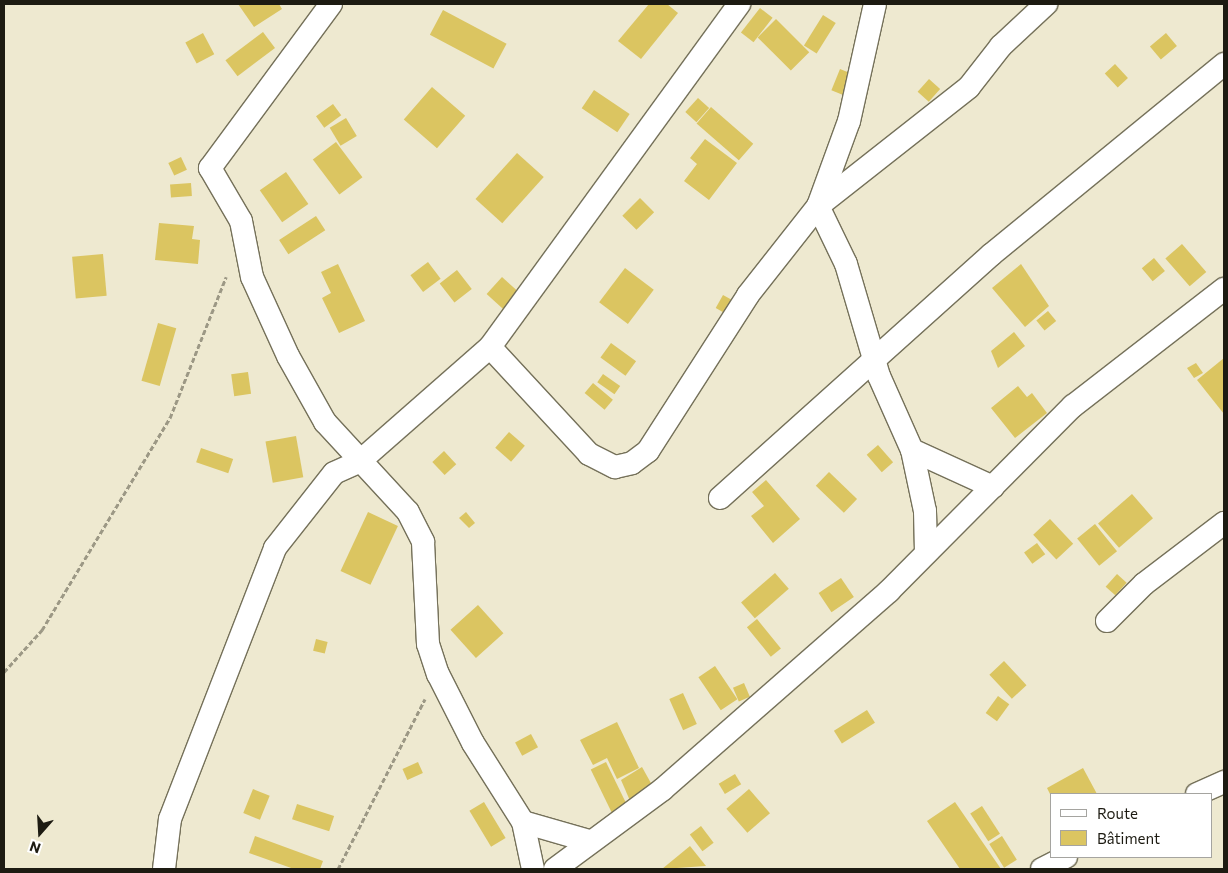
<!DOCTYPE html>
<meta charset="utf-8">
<style>
body{margin:0}
#map{position:relative;width:1228px;height:873px;overflow:hidden;background:#eee9d0;font-family:Commissioner,sans-serif}
div>[style]{position:absolute}
[style*='--x']{left:calc(var(--x)*1px);top:calc(var(--y)*1px);width:calc(var(--w)*1px);rotate:calc(var(--a)*1deg)}
.building>*{inset:0;background:#dbc561;transform-origin:0 0}
.path>*{height:3px;margin-top:-1.5px;transform-origin:0;background:repeating-linear-gradient(90deg,#9c9885 0 5px,transparent 0 7.5px)}
.roads{filter:drop-shadow(1px 0 #75715a) drop-shadow(-1px 0 #75715a) drop-shadow(0 1px #75715a) drop-shadow(0 -1px #75715a)}
.street>*{height:22px;margin:-11px;padding:0 11px;transform-origin:11px;border-radius:11px;background:#fff}
span{translate:-50% -50%;white-space:nowrap;text-align:center;line-height:1.15;-webkit-text-stroke:4px #fff;paint-order:stroke}
.frame{position:absolute;inset:0;border:5px solid #1d1b12;pointer-events:none}
.legend{position:absolute;left:1050px;top:793px;width:162px;height:65px;box-sizing:border-box;background:#fff;border:1px solid #a5a4a0;margin:0;padding:6px 9px;list-style:none;font-size:15px;color:#1d1b12}
.legend li{display:flex;align-items:center;gap:10px;height:25px}
.legend b{width:25px;border:1px solid #a5a4a0}
.north{position:absolute;left:15px;top:808px;width:50px;height:50px;-webkit-text-stroke:4px #fff;paint-order:stroke;rotate:199deg;font-size:14px;font-weight:700;line-height:20px;text-align:center;color:#1d1b12}
.north::after{content:'';display:block;margin:auto;width:18px;height:22px;background:#1d1b12;clip-path:polygon(50% 0,100% 100%,50% 72%,0 100%)}
</style>
<div id="map">
<div class="building">
<i style="clip-path:polygon(238px 4px,279px 4px,282px 9px,254px 27px)"></i>
<i style="clip-path:polygon(649px 4px,667px 4px,678px 13px,641px 59px,618px 41px)"></i>
<i style="left:760px;top:8px;width:16px;height:31px;rotate:38deg"></i>
<i style="left:443px;top:10px;width:72px;height:28px;rotate:28deg"></i>
<i style="left:823px;top:15px;width:15px;height:36px;rotate:32deg"></i>
<i style="left:776px;top:19px;width:47px;height:26px;rotate:45deg"></i>
<i style="left:263px;top:32px;width:20px;height:47px;rotate:53deg"></i>
<i style="left:203px;top:33px;width:24px;height:20px;rotate:62deg"></i>
<i style="left:1166px;top:33px;width:17px;height:21px;rotate:50deg"></i>
<i style="left:1115px;top:64px;width:19px;height:14px;rotate:47deg"></i>
<i style="left:840px;top:69px;width:16px;height:23px;rotate:22deg"></i>
<i style="left:929px;top:79px;width:15px;height:17px;rotate:42deg"></i>
<i style="left:432px;top:87px;width:44px;height:43px;rotate:41deg"></i>
<i style="left:594px;top:90px;width:43px;height:22px;rotate:34deg"></i>
<i style="left:698px;top:98px;width:15px;height:19px;rotate:42deg"></i>
<i style="left:333px;top:104px;width:14px;height:21px;rotate:54deg"></i>
<i style="left:711px;top:107px;width:56px;height:22px;rotate:41deg"></i>
<i style="left:346px;top:118px;width:21px;height:19px;rotate:59deg"></i>
<i style="clip-path:polygon(705px 139px,737px 163px,709px 200px,684px 181px,697px 164px,690px 158px)"></i>
<i style="left:336px;top:142px;width:44px;height:29px;rotate:53deg"></i>
<i style="left:517px;top:153px;width:36px;height:62px;rotate:42deg"></i>
<i style="left:181px;top:157px;width:14px;height:14px;rotate:65deg"></i>
<i style="left:286px;top:172px;width:39px;height:32px;rotate:55deg"></i>
<i style="left:191px;top:183px;width:13px;height:21px;rotate:86deg"></i>
<i style="left:640px;top:198px;width:20px;height:25px;rotate:45deg"></i>
<i style="left:316px;top:216px;width:17px;height:44px;rotate:57deg"></i>
<i style="clip-path:polygon(159px 223px,194px 226px,192px 239px,200px 240px,198px 264px,155px 260px)"></i>
<i style="left:1182px;top:244px;width:37px;height:22px;rotate:49deg"></i>
<i style="left:103px;top:254px;width:42px;height:31px;rotate:85deg"></i>
<i style="left:1154px;top:258px;width:17px;height:16px;rotate:50deg"></i>
<i style="left:428px;top:262px;width:21px;height:22px;rotate:53deg"></i>
<i style="clip-path:polygon(338px 264px,365px 321px,339px 333px,322px 298px,331px 293px,321px 272px)"></i>
<i style="clip-path:polygon(1021px 264px,1049px 306px,1025px 327px,992px 288px)"></i>
<i style="left:625px;top:268px;width:36px;height:43px;rotate:37deg"></i>
<i style="left:457px;top:270px;width:24px;height:22px;rotate:52deg"></i>
<i style="left:502px;top:277px;width:27px;height:23px;rotate:42deg"></i>
<i style="left:723px;top:295px;width:13px;height:15px;rotate:29deg"></i>
<i style="left:1048px;top:311px;width:13px;height:15px;rotate:51deg"></i>
<i style="left:158px;top:323px;width:19px;height:60px;rotate:16deg"></i>
<i style="clip-path:polygon(1014px 332px,1025px 346px,998px 368px,991px 351px)"></i>
<i style="left:611px;top:343px;width:31px;height:18px;rotate:36deg"></i>
<i style="clip-path:polygon(1224px 358px,1224px 414px,1197px 380px)"></i>
<i style="clip-path:polygon(1196px 363px,1203px 373px,1194px 378px,1187px 368px)"></i>
<i style="left:248px;top:372px;width:22px;height:17px;rotate:82deg"></i>
<i style="left:603px;top:374px;width:21px;height:10px;rotate:35deg"></i>
<i style="left:593px;top:383px;width:26px;height:13px;rotate:40deg"></i>
<i style="clip-path:polygon(1018px 386px,1027px 397px,1032px 393px,1047px 413px,1015px 438px,991px 408px)"></i>
<i style="left:509px;top:432px;width:21px;height:21px;rotate:41deg"></i>
<i style="left:296px;top:436px;width:42px;height:31px;rotate:80deg"></i>
<i style="left:878px;top:445px;width:23px;height:15px;rotate:49deg"></i>
<i style="left:201px;top:448px;width:34px;height:15px;rotate:19deg"></i>
<i style="left:444px;top:451px;width:18px;height:16px;rotate:47deg"></i>
<i style="left:829px;top:472px;width:39px;height:19px;rotate:44deg"></i>
<i style="clip-path:polygon(766px 480px,800px 519px,773px 543px,751px 516px,764px 506px,752px 492px)"></i>
<i style="left:1132px;top:494px;width:32px;height:45px;rotate:49deg"></i>
<i style="left:368px;top:512px;width:33px;height:65px;rotate:25deg"></i>
<i style="clip-path:polygon(466px 512px,475px 523px,469px 528px,459px 518px)"></i>
<i style="left:1050px;top:519px;width:34px;height:23px;rotate:47deg"></i>
<i style="left:1095px;top:524px;width:35px;height:23px;rotate:51deg"></i>
<i style="left:1037px;top:543px;width:14px;height:16px;rotate:54deg"></i>
<i style="left:775px;top:573px;width:21px;height:45px;rotate:49deg"></i>
<i style="left:1117px;top:574px;width:13px;height:17px;rotate:42deg"></i>
<i style="left:841px;top:578px;width:23px;height:27px;rotate:56deg"></i>
<i style="left:478px;top:605px;width:38px;height:37px;rotate:48deg"></i>
<i style="left:757px;top:619px;width:38px;height:13px;rotate:51deg"></i>
<i style="left:316px;top:639px;width:12px;height:12px;rotate:14deg"></i>
<i style="left:1004px;top:661px;width:33px;height:20px;rotate:47deg"></i>
<i style="left:715px;top:666px;width:40px;height:20px;rotate:56deg"></i>
<i style="left:744px;top:683px;width:15px;height:12px;rotate:67deg"></i>
<i style="left:683px;top:693px;width:34px;height:15px;rotate:66deg"></i>
<i style="left:998px;top:696px;width:14px;height:21px;rotate:36deg"></i>
<i style="left:867px;top:710px;width:15px;height:39px;rotate:58deg"></i>
<i style="clip-path:polygon(617px 722px,639px 768px,617px 779px,607px 758px,593px 765px,580px 740px)"></i>
<i style="left:531px;top:734px;width:15px;height:18px;rotate:62deg"></i>
<i style="left:418px;top:762px;width:12px;height:17px;rotate:66deg"></i>
<i style="left:606px;top:762px;width:49px;height:17px;rotate:64deg"></i>
<i style="clip-path:polygon(642px 767px,652px 785px,631px 803px,621px 780px)"></i>
<i style="clip-path:polygon(1083px 768px,1097px 794px,1050px 794px,1047px 788px)"></i>
<i style="left:735px;top:774px;width:12px;height:19px;rotate:59deg"></i>
<i style="left:253px;top:789px;width:18px;height:26px;rotate:22deg"></i>
<i style="left:749px;top:789px;width:32px;height:30px;rotate:49deg"></i>
<i style="left:484px;top:802px;width:42px;height:17px;rotate:59deg"></i>
<i style="clip-path:polygon(955px 802px,1001px 869px,960px 869px,927px 821px)"></i>
<i style="left:297px;top:804px;width:39px;height:16px;rotate:18deg"></i>
<i style="left:982px;top:806px;width:33px;height:14px;rotate:57deg"></i>
<i style="left:701px;top:826px;width:21px;height:14px;rotate:53deg"></i>
<i style="clip-path:polygon(255px 836px,323px 861px,320px 869px,294px 869px,249px 853px)"></i>
<i style="left:1002px;top:836px;width:28px;height:15px;rotate:58deg"></i>
<i style="clip-path:polygon(690px 846px,706px 866px,662px 869px)"></i>
</div>
<div class="path">
<i style="--x:4;--y:672;--w:57;--a:-47.9"></i>
<i style="--x:42;--y:630;--w:248;--a:-58.9"></i>
<i style="--x:170;--y:418;--w:152;--a:-68.3"></i>
<i style="--x:338;--y:869;--w:191;--a:-62.9"></i>
</div>
<div class="roads">
<div class="street">
<i style="--x:331;--y:4;--w:204;--a:126.4"></i>
<i style="--x:210;--y:168;--w:61;--a:59.7"></i>
<i style="--x:241;--y:221;--w:57;--a:78.9"></i>
<i style="--x:252;--y:277;--w:87;--a:65.5"></i>
<i style="--x:288;--y:356;--w:76;--a:60.7"></i>
<i style="--x:325;--y:422;--w:122;--a:47.3"></i>
<i style="--x:408;--y:512;--w:34;--a:63"></i>
<i style="--x:423;--y:542;--w:102;--a:87.2"></i>
<i style="--x:428;--y:644;--w:32;--a:72"></i>
<i style="--x:438;--y:674;--w:77;--a:63.1"></i>
<i style="--x:473;--y:743;--w:93;--a:57.7"></i>
<i style="--x:523;--y:822;--w:48;--a:78"></i>
<i style="--x:875;--y:4;--w:120;--a:102.5"></i>
<i style="--x:849;--y:121;--w:90;--a:110"></i>
<i style="--x:818;--y:206;--w:64;--a:64.2"></i>
<i style="--x:846;--y:264;--w:117;--a:73.6"></i>
<i style="--x:879;--y:376;--w:81;--a:66"></i>
<i style="--x:912;--y:450;--w:62;--a:78"></i>
<i style="--x:925;--y:511;--w:42;--a:88.6"></i>
<i style="--x:490;--y:347;--w:146;--a:47.2"></i>
<i style="--x:589;--y:454;--w:29;--a:27"></i>
<i style="--x:615;--y:467;--w:17;--a:-13"></i>
<i style="--x:632;--y:463;--w:20;--a:-37"></i>
<i style="--x:648;--y:451;--w:185;--a:-57.3"></i>
<i style="--x:748;--y:295;--w:113;--a:-51.8"></i>
<i style="--x:818;--y:206;--w:192;--a:-38.2"></i>
<i style="--x:969;--y:87;--w:52;--a:-52"></i>
<i style="--x:1001;--y:46;--w:62;--a:-43"></i>
<i style="--x:912;--y:450;--w:89;--a:24.6"></i>
<i style="--x:720;--y:498;--w:365;--a:-41.9"></i>
<i style="--x:992;--y:254;--w:300;--a:-39.3"></i>
<i style="--x:1107;--y:621;--w:52;--a:-45"></i>
<i style="--x:1144;--y:584;--w:101;--a:-37.3"></i>
<i style="--x:1197;--y:794;--w:30;--a:-24"></i>
<i style="--x:523;--y:822;--w:69;--a:16.1"></i>
<i style="--x:164;--y:869;--w:50;--a:-83.2"></i>
<i style="--x:170;--y:819;--w:291;--a:-68.8"></i>
<i style="--x:275;--y:548;--w:95;--a:-51.8"></i>
<i style="--x:334;--y:473;--w:27;--a:-24"></i>
<i style="--x:359;--y:462;--w:174;--a:-41.3"></i>
<i style="--x:490;--y:347;--w:424;--a:-54"></i>
<i style="--x:555;--y:869;--w:134;--a:-36.5"></i>
<i style="--x:663;--y:789;--w:300;--a:-41.2"></i>
<i style="--x:889;--y:591;--w:261;--a:-45.2"></i>
<i style="--x:1073;--y:406;--w:191;--a:-37.8"></i>
<i style="--x:1042;--y:869;--w:27;--a:-27"></i>
</div>
</div>
<div class="frame"></div>
<ul class="legend">
<li><b style="height:6px;background:#fff"></b>Route</li>
<li><b style="height:14px;background:#dbc561"></b>Bâtiment</li>
</ul>
<div class="north">N</div>
</div>
